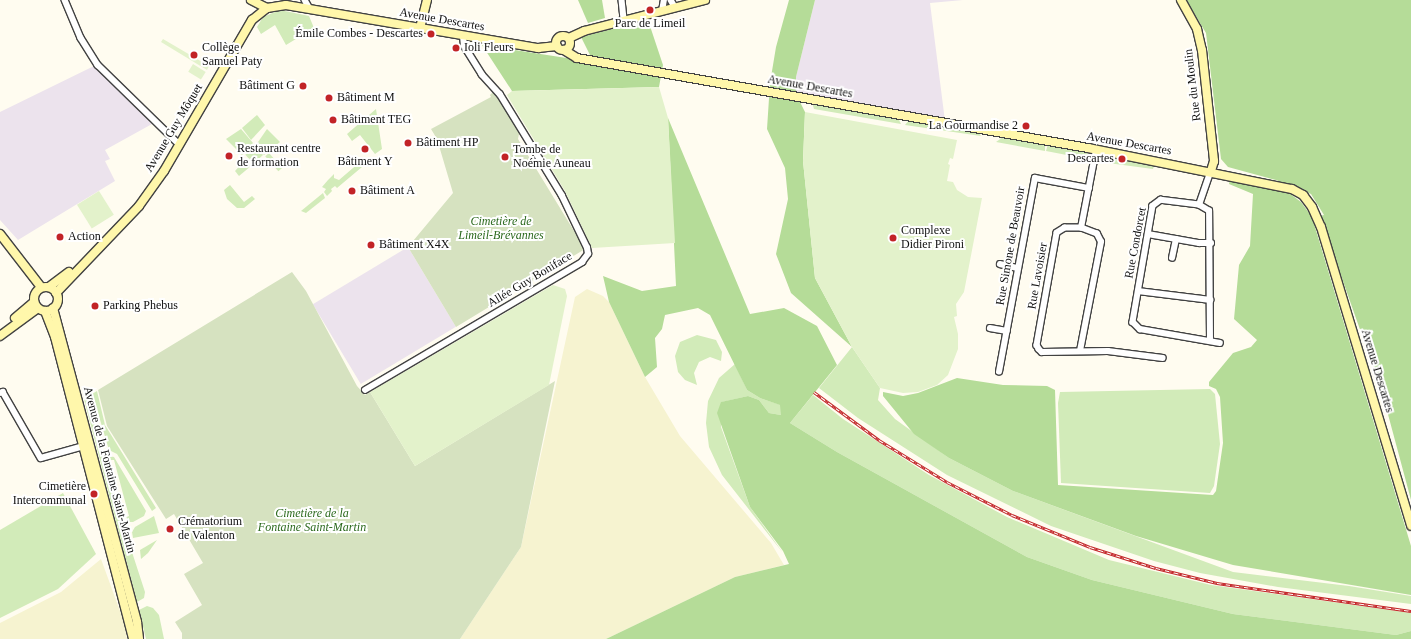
<!DOCTYPE html>
<meta charset="utf-8">
<style>
body{margin:0}
#map{position:relative;width:1411px;height:639px;overflow:hidden;background:#fffcf0;font-family:"Times New Roman",serif}
div>[style]{position:absolute}
[style*='--x']{left:calc(var(--x)*1px);top:calc(var(--y)*1px);width:calc(var(--w)*1px);rotate:calc(var(--a)*1deg)}
.industrial>*{inset:0;background:#ece3ed;transform-origin:0 0}
.farmland>*{inset:0;background:#f6f3d0}
.green>*{inset:0;background:#d2ebb9;transform-origin:0 0}
.forest>*{inset:0;background:#b5dc98}
.cemetery>*{inset:0;background:#d6e2c0}
.pitch>*{inset:0;background:#e3f2cb;transform-origin:0 0}
.roads{filter:drop-shadow(1px 0 #424242) drop-shadow(-1px 0 #424242) drop-shadow(0 1px #424242) drop-shadow(0 -1px #424242)}
.street>*{height:5.5px;margin:-2.75px;padding:0 2.75px;transform-origin:2.75px;border-radius:2.75px;background:#fff}
.secondary>*{height:8px;margin:-4px;padding:0 4px;transform-origin:4px;border-radius:4px;background:#fff7ab}
.secondary>.ring{margin:-4px;padding:0;box-sizing:content-box;background:none;border:8px solid #fff7ab;border-radius:50%}
.rail>*{height:3px;margin-top:-1.5px;transform-origin:0;background:repeating-linear-gradient(90deg,#fff 0 4.5px,#c22327 0 9px);box-sizing:border-box;border-block:1px solid #c22327}
.dots>*{width:11px;height:11px;translate:-50% -50%;box-sizing:border-box;border:2px solid #fff;border-radius:50%}
span{translate:-50% -50%;white-space:nowrap;text-align:center;line-height:1.15;-webkit-text-stroke:4px #fff;paint-order:stroke}
.street-label{font-size:12px;color:#0f0f0f}
.poi-label{font-size:12px;color:#0f0f0f}
.right{translate:-100% -50%;text-align:right}
.left{translate:0 -50%;text-align:left}
.park-label{font-size:12px;color:#2b691d;font-style:italic}
</style>
<div id="map">
<div class="industrial">
<i style="clip-path:polygon(815px 0,963px 0,930px 3px,945px 121px,796px 94px,796px 77px)"></i>
<i style="clip-path:polygon(94px 66px,152px 124px,105px 150px,110px 159px,105px 161px,115px 181px,18px 240px,0 220px,0 112px)"></i>
<i style="left:408px;top:247px;width:93px;height:111px;rotate:59deg"></i>
</div>
<div class="farmland">
<i style="clip-path:polygon(587px 289px,603px 296px,609px 302px,645px 377px,680px 436px,771px 543px,784px 565px,735px 577px,606px 639px,460px 639px,521px 547px,575px 297px)"></i>
<i style="clip-path:polygon(101px 559px,124px 622px,127px 639px,0 639px,0 623px,61px 592px)"></i>
</div>
<div class="green">
<i style="clip-path:polygon(280px 10px,309px 16px,314px 28px,286px 45px,275px 25px,261px 34px,257px 27px,263px 17px)"></i>
<i style="clip-path:polygon(812px 102px,898px 118px,901px 124px,814px 109px)"></i>
<i style="clip-path:polygon(376px 109px,382px 149px,375px 154px,360px 135px,352px 141px,347px 134px)"></i>
<i style="clip-path:polygon(257px 115px,265px 125px,251px 140px,242px 128px)"></i>
<i style="clip-path:polygon(909px 120px,978px 132px,981px 136px,905px 125px)"></i>
<i style="clip-path:polygon(241px 129px,253px 143px,242px 155px,226px 139px)"></i>
<i style="clip-path:polygon(267px 129px,280px 142px,264px 155px,256px 145px)"></i>
<i style="clip-path:polygon(1003px 137px,1045px 144px,1045px 151px,996px 142px)"></i>
<i style="clip-path:polygon(1048px 144px,1084px 151px,1091px 156px,1077px 157px,1046px 151px)"></i>
<i style="left:255px;top:146px;width:12px;height:13px;rotate:48deg"></i>
<i style="left:269px;top:153px;width:20px;height:5px;rotate:49deg"></i>
<i style="clip-path:polygon(1105px 155px,1150px 164px,1154px 166px,1153px 169px,1108px 163px,1099px 157px)"></i>
<i style="clip-path:polygon(246px 159px,251px 166px,239px 176px,235px 171px)"></i>
<i style="clip-path:polygon(360px 162px,362px 167px,337px 188px,335px 186px,331px 189px,332px 191px,327px 196px,324px 192px,326px 189px,322px 187px,328px 180px,334px 174px,334px 178px,339px 180px)"></i>
<i style="clip-path:polygon(230px 185px,244px 202px,252px 196px,255px 199px,244px 208px,237px 208px,227px 199px,224px 190px)"></i>
<i style="clip-path:polygon(323px 193px,325px 198px,306px 213px,301px 211px)"></i>
<i style="clip-path:polygon(697px 335px,716px 340px,722px 352px,721px 361px,710px 357px,699px 362px,694px 373px,697px 385px,685px 380px,678px 372px,675px 356px,680px 342px)"></i>
<i style="clip-path:polygon(852px 347px,880px 388px,878px 400px,895px 419px,949px 458px,1013px 491px,1233px 572px,1349px 586px,1411px 596px,1411px 604px,1278px 587px,1200px 573px,1154px 561px,1051px 526px,947px 475px,858px 418px,819px 388px)"></i>
<i style="clip-path:polygon(735px 364px,747px 390px,760px 398px,781px 405px,781px 415px,769px 413px,759px 400px,748px 396px,722px 402px,721px 427px,750px 507px,783px 553px,722px 475px,709px 447px,706px 423px,708px 401px,719px 378px)"></i>
<i style="clip-path:polygon(1210px 389px,1215px 394px,1220px 444px,1214px 486px,1210px 493px,1061px 483px,1058px 403px,1060px 392px)"></i>
<i style="clip-path:polygon(97px 391px,105px 425px,156px 508px,152px 511px,117px 454px,109px 450px,93px 396px,89px 399px,115px 500px,145px 592px,144px 598px,137px 602px,84px 399px)"></i>
<i style="clip-path:polygon(813px 395px,843px 419px,929px 475px,1007px 517px,1109px 560px,1211px 585px,1411px 613px,1411px 631px,1396px 635px,1233px 614px,1092px 580px,1027px 557px,837px 452px,790px 423px)"></i>
<i style="clip-path:polygon(109px 456px,114px 457px,146px 511px,144px 516px,133px 522px,129px 522px,126px 517px,129px 516px,114px 460px,110px 460px)"></i>
<i style="clip-path:polygon(63px 493px,96px 554px,58px 589px,0 618px,0 530px)"></i>
<i style="clip-path:polygon(154px 516px,159px 533px,133px 538px,132px 532px,135px 527px)"></i>
<i style="clip-path:polygon(157px 540px,148px 553px,141px 559px,140px 550px)"></i>
<i style="clip-path:polygon(147px 606px,153px 608px,159px 615px,164px 639px,146px 639px,139px 610px)"></i>
</div>
<div class="forest">
<i style="clip-path:polygon(578px 0,602px 0,605px 18px,588px 23px)"></i>
<i style="clip-path:polygon(789px 0,815px 0,796px 77px,796px 94px,805px 112px,803px 161px,815px 278px,852px 347px,791px 293px,776px 254px,788px 199px,785px 168px,767px 129px,770px 83px,776px 47px)"></i>
<i style="clip-path:polygon(1186px 0,1411px 0,1411px 500px,1382px 392px,1320px 216px,1324px 215px,1311px 194px,1276px 180px,1228px 167px,1221px 159px,1206px 33px)"></i>
<i style="clip-path:polygon(648px 20px,663px 65px,659px 87px,512px 91px,482px 45px,573px 59px,590px 55px,581px 37px)"></i>
<i style="clip-path:polygon(668px 118px,750px 314px,784px 308px,817px 326px,837px 365px,790px 423px,837px 452px,1027px 557px,1092px 580px,1233px 614px,1396px 635px,1411px 631px,1411px 639px,606px 639px,735px 577px,789px 564px,783px 551px,750px 507px,717px 413px,721px 402px,748px 396px,759px 400px,769px 413px,781px 415px,780px 405px,760px 398px,747px 390px,710px 315px,698px 308px,665px 315px,662px 329px,655px 338px,657px 367px,645px 377px,609px 302px,603px 276px,642px 291px,676px 286px)"></i>
<i style="clip-path:polygon(1230px 179px,1285px 190px,1301px 202px,1312px 217px,1411px 546px,1411px 595px,1233px 565px,1136px 536px,1013px 491px,949px 458px,914px 434px,883px 396px,883px 392px,903px 396px,918px 393px,957px 378px,1003px 385px,1047px 386px,1055px 390px,1058px 485px,1213px 495px,1216px 491px,1223px 443px,1220px 397px,1216px 389px,1209px 386px,1209px 382px,1233px 353px,1251px 347px,1257px 340px,1234px 319px,1239px 265px,1250px 246px,1253px 194px,1229px 184px)"></i>
</div>
<div class="cemetery">
<i style="clip-path:polygon(494px 91px,520px 129px,518px 139px,585px 249px,456px 327px,408px 247px,453px 193px,437px 139px,431px 129px,491px 97px,490px 95px)"></i>
<i style="clip-path:polygon(292px 272px,306px 291px,357px 386px,365px 395px,370px 392px,415px 466px,555px 381px,521px 547px,460px 639px,182px 639px,182px 633px,175px 622px,202px 605px,184px 574px,203px 563px,174px 514px,166px 519px,107px 426px,98px 390px)"></i>
</div>
<div class="pitch">
<i style="clip-path:polygon(163px 39px,209px 66px,207px 70px,161px 42px)"></i>
<i style="left:193px;top:64px;width:15px;height:9px;rotate:32deg"></i>
<i style="clip-path:polygon(659px 87px,668px 118px,675px 243px,592px 248px,565px 191px,507px 95px,512px 91px)"></i>
<i style="clip-path:polygon(805px 112px,957px 140px,953px 159px,950px 158px,948px 164px,950px 165px,947px 181px,953px 182px,957px 190px,968px 197px,982px 198px,964px 292px,956px 304px,957px 316px,954px 317px,958px 334px,958px 349px,948px 375px,937px 385px,918px 392px,903px 393px,880px 388px,852px 347px,815px 278px,803px 161px)"></i>
<i style="left:99px;top:191px;width:28px;height:26px;rotate:58deg"></i>
<i style="clip-path:polygon(553px 285px,565px 289px,567px 296px,549px 385px,415px 466px,370px 392px)"></i>
</div>
<div class="roads">
<div class="street">
<i style="--x:65;--y:0;--w:41;--a:67.2"></i>
<i style="--x:81;--y:38;--w:32;--a:58"></i>
<i style="--x:98;--y:65;--w:109;--a:44.3"></i>
<i style="--x:305;--y:0;--w:10;--a:61"></i>
<i style="--x:622;--y:0;--w:20;--a:84"></i>
<i style="--x:671;--y:0;--w:8;--a:60"></i>
<i style="--x:662;--y:11;--w:11;--a:-80"></i>
<i style="--x:1199;--y:205;--w:36;--a:-71"></i>
<i style="--x:1081;--y:228;--w:16;--a:180"></i>
<i style="--x:1065;--y:228;--w:9;--a:148"></i>
<i style="--x:1057;--y:233;--w:114;--a:100.1"></i>
<i style="--x:1037;--y:345;--w:4;--a:63"></i>
<i style="--x:1039;--y:349;--w:4;--a:45"></i>
<i style="--x:1042;--y:352;--w:66;--a:-0.9"></i>
<i style="--x:1108;--y:351;--w:55;--a:7.3"></i>
<i style="--x:1081;--y:228;--w:79;--a:-79.1"></i>
<i style="--x:1148;--y:234;--w:52;--a:10"></i>
<i style="--x:1199;--y:243;--w:12;--a:0"></i>
<i style="--x:1172;--y:258;--w:19;--a:-78"></i>
<i style="--x:1000;--y:264;--w:18;--a:13"></i>
<i style="--x:1138;--y:291;--w:73;--a:7.1"></i>
<i style="--x:990;--y:328;--w:17;--a:10"></i>
<i style="--x:1210;--y:341;--w:130;--a:-90.4"></i>
<i style="--x:1209;--y:211;--w:12;--a:-149"></i>
<i style="--x:1199;--y:205;--w:38;--a:-173"></i>
<i style="--x:1161;--y:200;--w:10;--a:143"></i>
<i style="--x:1153;--y:206;--w:118;--a:99.8"></i>
<i style="--x:1133;--y:322;--w:10;--a:45"></i>
<i style="--x:1140;--y:329;--w:81;--a:9.9"></i>
<i style="--x:1080;--y:351;--w:111;--a:-79.1"></i>
<i style="--x:1101;--y:242;--w:9;--a:-117"></i>
<i style="--x:1097;--y:234;--w:17;--a:-159"></i>
<i style="--x:999;--y:372;--w:197;--a:-79.5"></i>
<i style="--x:1035;--y:178;--w:55;--a:10.5"></i>
<i style="--x:365;--y:390;--w:252;--a:-30.5"></i>
<i style="--x:582;--y:262;--w:10;--a:-53"></i>
<i style="--x:588;--y:254;--w:6;--a:-99"></i>
<i style="--x:587;--y:248;--w:58;--a:-115.7"></i>
<i style="--x:562;--y:196;--w:119;--a:-121.5"></i>
<i style="--x:500;--y:95;--w:27;--a:-132"></i>
<i style="--x:482;--y:75;--w:34;--a:-122"></i>
<i style="--x:464;--y:46;--w:10;--a:-96"></i>
<i style="--x:0;--y:393;--w:3;--a:-18"></i>
<i style="--x:3;--y:392;--w:76;--a:60.1"></i>
<i style="--x:41;--y:458;--w:45;--a:-15.6"></i>
</div>
<div class="secondary">
<i style="--x:251;--y:0;--w:18;--a:27"></i>
<i style="--x:1181;--y:0;--w:33;--a:61"></i>
<i style="--x:1197;--y:29;--w:22;--a:77"></i>
<i style="--x:1202;--y:50;--w:112;--a:83.8"></i>
<i style="--x:1214;--y:161;--w:10;--a:107"></i>
<i style="--x:420;--y:28;--w:29;--a:-76"></i>
<i class="ring" style="left:556px;top:36px;width:6px;height:6px"></i>
<i style="--x:569;--y:38;--w:17;--a:-25"></i>
<i style="--x:584;--y:31;--w:125;--a:-14.4"></i>
<i style="--x:564;--y:50;--w:15;--a:32"></i>
<i style="--x:577;--y:58;--w:519;--a:9.99"></i>
<i style="--x:1088;--y:148;--w:208;--a:11.4"></i>
<i style="--x:1292;--y:189;--w:13;--a:29"></i>
<i style="--x:1303;--y:195;--w:15;--a:53"></i>
<i style="--x:1312;--y:207;--w:22;--a:66"></i>
<i style="--x:1321;--y:227;--w:312;--a:73.2"></i>
<i style="--x:0;--y:234;--w:67;--a:52.3"></i>
<i style="--x:49;--y:287;--w:25;--a:-37"></i>
<i class="ring" style="left:34px;top:287px;width:16px;height:16px"></i>
<i style="--x:56;--y:293;--w:120;--a:-46.3"></i>
<i style="--x:139;--y:206;--w:43;--a:-54.5"></i>
<i style="--x:164;--y:171;--w:175;--a:-59.8"></i>
<i style="--x:252;--y:20;--w:19;--a:-39"></i>
<i style="--x:267;--y:8;--w:19;--a:-9"></i>
<i style="--x:286;--y:5;--w:256;--a:9.7"></i>
<i style="--x:538;--y:48;--w:19;--a:-6"></i>
<i style="--x:53;--y:308;--w:325;--a:75"></i>
<i style="--x:137;--y:622;--w:17;--a:83"></i>
<i style="--x:45;--y:311;--w:28;--a:69"></i>
<i style="--x:55;--y:337;--w:312;--a:75.5"></i>
<i style="--x:15;--y:318;--w:25;--a:-40"></i>
<i style="--x:0;--y:336;--w:47;--a:-36.4"></i>
</div>
</div>
<div class="rail">
<i style="--x:814;--y:392;--w:81;--a:36.4"></i>
<i style="--x:879;--y:440;--w:80;--a:31.7"></i>
<i style="--x:947;--y:482;--w:73;--a:26.9"></i>
<i style="--x:1012;--y:515;--w:84;--a:22.3"></i>
<i style="--x:1090;--y:547;--w:69;--a:17.7"></i>
<i style="--x:1156;--y:568;--w:63;--a:13.8"></i>
<i style="--x:1217;--y:583;--w:196;--a:8.2"></i>
</div>
<div class="dots">
<i style="left:650px;top:10px;background:#c22327"></i>
<i style="left:431px;top:34px;background:#c22327"></i>
<i style="left:456px;top:48px;background:#c22327"></i>
<i style="left:194px;top:55px;background:#c22327"></i>
<i style="left:303px;top:86px;background:#c22327"></i>
<i style="left:329px;top:98px;background:#c22327"></i>
<i style="left:333px;top:120px;background:#c22327"></i>
<i style="left:1026px;top:126px;background:#c22327"></i>
<i style="left:408px;top:143px;background:#c22327"></i>
<i style="left:365px;top:149px;background:#c22327"></i>
<i style="left:229px;top:156px;background:#c22327"></i>
<i style="left:505px;top:157px;background:#c22327"></i>
<i style="left:1122px;top:159px;background:#c22327"></i>
<i style="left:352px;top:191px;background:#c22327"></i>
<i style="left:60px;top:237px;background:#c22327"></i>
<i style="left:893px;top:238px;background:#c22327"></i>
<i style="left:371px;top:245px;background:#c22327"></i>
<i style="left:95px;top:306px;background:#c22327"></i>
<i style="left:94px;top:494px;background:#c22327"></i>
<i style="left:170px;top:529px;background:#c22327"></i>
</div>
<div class="street-label">
<span style="left:442px;top:20px;rotate:10deg">Avenue Descartes</span>
<span style="left:1193px;top:85px;rotate:-97deg">Rue du Moulin</span>
<span style="left:810px;top:87px;rotate:10deg">Avenue Descartes</span>
<span style="left:174px;top:128px;rotate:-59deg">Avenue Guy Môquet</span>
<span style="left:1129px;top:144px;rotate:10deg">Avenue Descartes</span>
<span style="left:1136px;top:243px;rotate:-79deg">Rue Condorcet</span>
<span style="left:1011px;top:246px;rotate:-80deg">Rue Simone de Beauvoir</span>
<span style="left:1038px;top:276px;rotate:-80deg">Rue Lavoisier</span>
<span style="left:530px;top:280px;rotate:-31deg">Allée Guy Boniface</span>
<span style="left:1377px;top:371px;rotate:73deg">Avenue Descartes</span>
<span style="left:109px;top:470px;rotate:75deg">Avenue de la Fontaine Saint-Martin</span>
</div>
<div class="poi-label">
<span style="left:650px;top:24px">Parc de Limeil</span>
<span class="right" style="left:423px;top:34px">Émile Combes - Descartes</span>
<span class="left" style="left:202px;top:55px">Collège<br>Samuel Paty</span>
<span class="left" style="left:464px;top:48px">Ioli Fleurs</span>
<span class="right" style="left:295px;top:86px">Bâtiment G</span>
<span class="left" style="left:337px;top:98px">Bâtiment M</span>
<span class="left" style="left:341px;top:120px">Bâtiment TEG</span>
<span class="right" style="left:1018px;top:126px">La Gourmandise 2</span>
<span class="left" style="left:416px;top:143px">Bâtiment HP</span>
<span class="left" style="left:237px;top:156px">Restaurant centre<br>de formation</span>
<span class="left" style="left:513px;top:157px">Tombe de<br>Noémie Auneau</span>
<span class="right" style="left:1114px;top:159px">Descartes</span>
<span style="left:365px;top:162px">Bâtiment Y</span>
<span class="left" style="left:360px;top:191px">Bâtiment A</span>
<span class="left" style="left:901px;top:238px">Complexe<br>Didier Pironi</span>
<span class="left" style="left:68px;top:237px">Action</span>
<span class="left" style="left:379px;top:245px">Bâtiment X4X</span>
<span class="left" style="left:103px;top:306px">Parking Phebus</span>
<span class="right" style="left:86px;top:494px">Cimetière<br>Intercommunal</span>
<span class="left" style="left:178px;top:529px">Crématorium<br>de Valenton</span>
</div>
<div class="park-label">
<span style="left:501px;top:229px">Cimetière de<br>Limeil-Brévannes</span>
<span style="left:312px;top:521px">Cimetière de la<br>Fontaine Saint-Martin</span>
</div>
</div>
